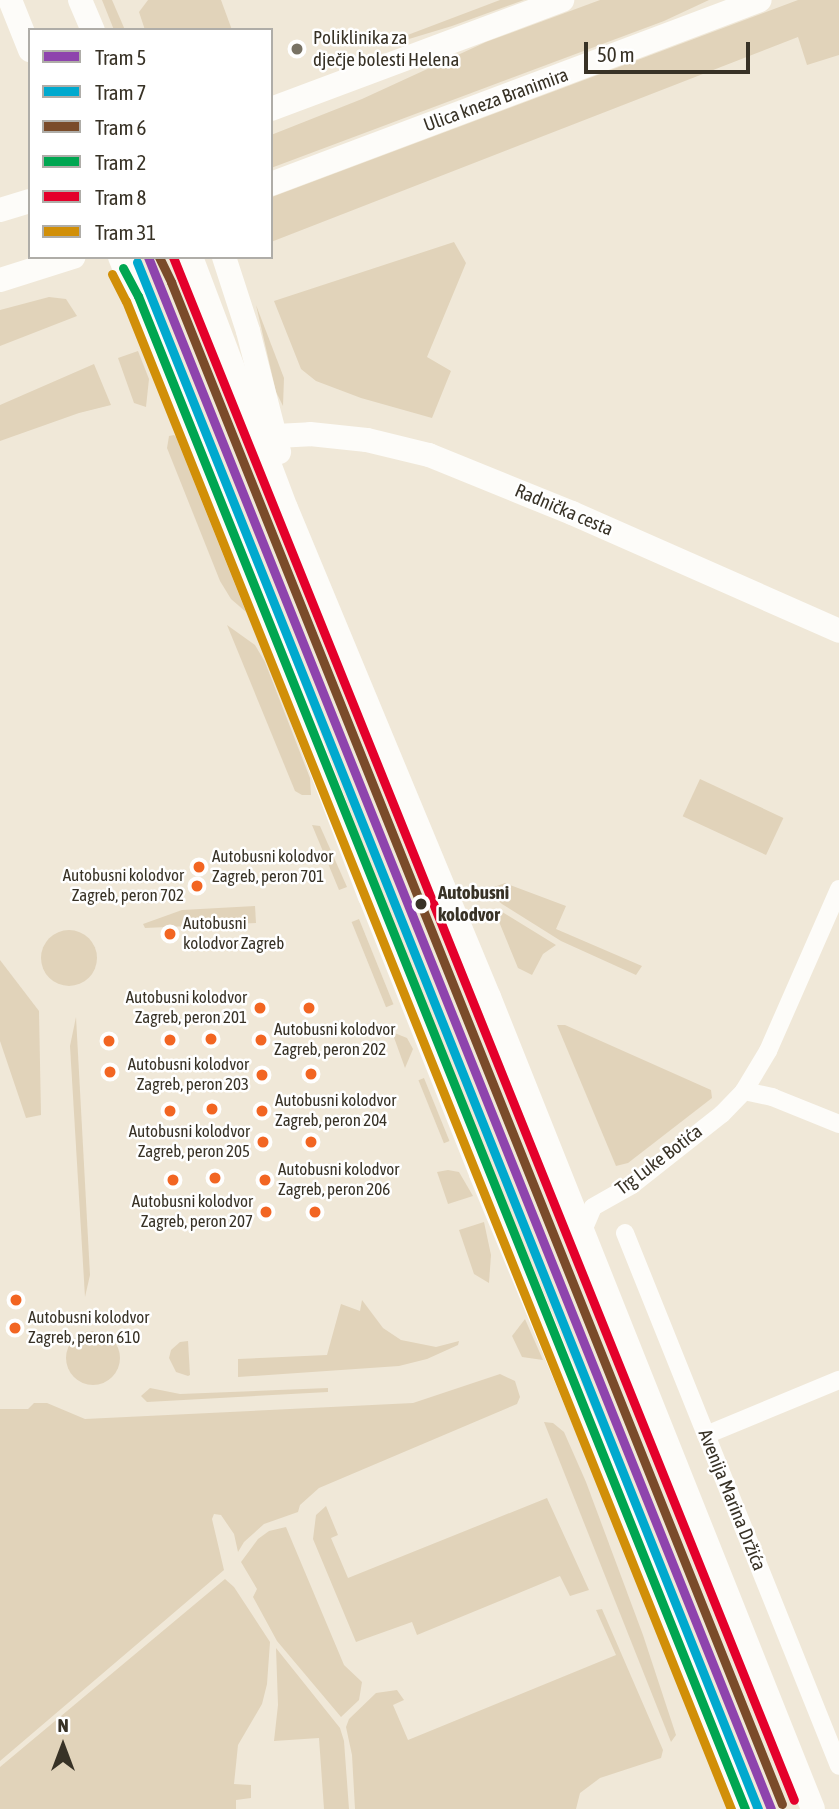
<!DOCTYPE html>
<meta charset="utf-8">
<style>
body{margin:0}
#map{position:relative;width:839px;height:1809px;overflow:hidden;background:#f0e8d8;font-family:"Asap Condensed",sans-serif}
div>[style]{position:absolute}
[style*='--x']{left:calc(var(--x)*1px);top:calc(var(--y)*1px);width:calc(var(--w)*1px);rotate:calc(var(--a)*1deg)}
.green>*{inset:0;background:#e1d3ba;transform-origin:0 0}
.round{border-radius:50%}
.street>*{height:18px;margin:-9px;padding:0 9px;transform-origin:9px;border-radius:9px;background:#fdfcf9}
.secondary>*{height:24px;margin:-12px;padding:0 12px;transform-origin:12px;border-radius:12px;background:#fdfcf9}
.tram-1>*{height:9px;margin:-4.5px;padding:0 4.5px;transform-origin:4.5px;border-radius:4.5px;background:#8e44ad}
.tram-2>*{height:9px;margin:-4.5px;padding:0 4.5px;transform-origin:4.5px;border-radius:4.5px;background:#00a9ce}
.tram-3>*{height:9px;margin:-4.5px;padding:0 4.5px;transform-origin:4.5px;border-radius:4.5px;background:#7a4b2a}
.tram-4>*{height:9px;margin:-4.5px;padding:0 4.5px;transform-origin:4.5px;border-radius:4.5px;background:#00a651}
.tram-5>*{height:9px;margin:-4.5px;padding:0 4.5px;transform-origin:4.5px;border-radius:4.5px;background:#e4002b}
.tram-6>*{height:9px;margin:-4.5px;padding:0 4.5px;transform-origin:4.5px;border-radius:4.5px;background:#d18f08}
.dots>*{width:19px;height:19px;translate:-50% -50%;box-sizing:border-box;border:4px solid #fff;border-radius:50%}
span{translate:-50% -50%;white-space:nowrap;text-align:center;line-height:1.15;-webkit-text-stroke:5px #fff;paint-order:stroke}
.bus-label{font-size:17px;color:#383226}
.left{translate:0 -50%;text-align:left}
.right{translate:-100% -50%;text-align:right}
.poi-label{font-size:19px;color:#383226}
.street-label{font-size:19px;color:#383226}
.stop-label{font-size:19px;color:#383226;font-weight:700}
.legend{position:absolute;left:28px;top:28px;width:245px;height:231px;box-sizing:border-box;background:#fff;border:2px solid #afada8;margin:0;padding:9px 12px;list-style:none;font-size:21px;color:#383226}
.legend li{display:flex;align-items:center;gap:14px;height:35px}
.legend b{width:35px;border:2px solid #afada8}
.north{position:absolute;left:28px;top:1711px;width:70px;height:70px;-webkit-text-stroke:5px #fff;paint-order:stroke;rotate:0deg;font-size:19px;font-weight:700;line-height:28px;text-align:center;color:#383226}
.north::after{content:'';display:block;margin:auto;width:24px;height:32px;background:#383226;clip-path:polygon(50% 0,100% 100%,50% 72%,0 100%)}
.scale{position:absolute;left:584px;top:42px;width:166px;height:32px;box-sizing:border-box;border:4px solid #383226;border-top:0;padding-left:9px;font-size:21px;line-height:24px;white-space:nowrap;color:#383226;-webkit-text-stroke:5px #fff;paint-order:stroke}
</style>
<div id="map">
<div class="green">
<i style="clip-path:polygon(102px 0,112px 0,125px 30px,114px 30px)"></i>
<i style="clip-path:polygon(148px 0,221px 0,232px 30px,145px 30px,139px 12px)"></i>
<i style="clip-path:polygon(500px 0,524px 0,452px 26px,399px 42px,397px 39px)"></i>
<i style="clip-path:polygon(600px 0,709px 0,664px 21px,271px 168px,271px 135px,362px 99px,486px 42px)"></i>
<i style="clip-path:polygon(798px 0,839px 0,839px 55px,807px 65px,798px 37px,271px 242px,272px 197px)"></i>
<i style="clip-path:polygon(454px 242px,466px 263px,427px 357px,451px 371px,432px 418px,361px 398px,316px 381px,301px 369px,274px 301px)"></i>
<i style="clip-path:polygon(49px 297px,66px 299px,77px 316px,0 346px,0 310px)"></i>
<i style="clip-path:polygon(256px 305px,284px 378px,283px 406px,276px 392px)"></i>
<i style="clip-path:polygon(138px 351px,149px 379px,146px 407px,134px 403px,118px 358px)"></i>
<i style="clip-path:polygon(94px 364px,111px 405px,79px 413px,0 441px,0 405px)"></i>
<i style="clip-path:polygon(174px 435px,176px 437px,246px 612px,231px 599px,220px 581px,167px 448px,169px 436px)"></i>
<i style="clip-path:polygon(227px 625px,255px 645px,265px 662px,310px 778px,311px 795px,302px 795px,295px 791px)"></i>
<i style="left:700px;top:779px;width:92px;height:41px;rotate:25deg"></i>
<i style="clip-path:polygon(312px 825px,320px 826px,347px 887px,339px 890px)"></i>
<i style="clip-path:polygon(505px 883px,566px 906px,556px 929px,642px 966px,636px 975px,561px 941px,502px 904px,486px 890px)"></i>
<i style="clip-path:polygon(255px 906px,256px 923px,145px 928px,143px 924px,182px 910px)"></i>
<i style="clip-path:polygon(499px 910px,556px 945px,543px 954px,532px 975px,518px 968px,495px 912px)"></i>
<i style="left:359px;top:919px;width:92px;height:8px;rotate:68deg"></i>
<i class="round" style="left:41px;top:930px;width:56px;height:56px"></i>
<i style="clip-path:polygon(0 960px,39px 1011px,41px 1115px,26px 1118px,0 1041px)"></i>
<i style="clip-path:polygon(76px 1017px,90px 1275px,85px 1297px,70px 1046px)"></i>
<i style="clip-path:polygon(557px 1025px,565px 1025px,711px 1090px,712px 1098px,628px 1163px,616px 1166px)"></i>
<i style="clip-path:polygon(392px 1032px,407px 1038px,413px 1049px,405px 1068px)"></i>
<i style="left:424px;top:1078px;width:68px;height:6px;rotate:68deg"></i>
<i style="clip-path:polygon(448px 1170px,459px 1172px,473px 1196px,448px 1204px,437px 1172px)"></i>
<i style="clip-path:polygon(484px 1222px,491px 1255px,489px 1283px,474px 1274px,459px 1230px)"></i>
<i style="clip-path:polygon(362px 1300px,383px 1328px,401px 1340px,436px 1347px,459px 1341px,458px 1345px,427px 1359px,399px 1366px,238px 1377px,238px 1359px,327px 1355px,341px 1304px,360px 1311px)"></i>
<i style="clip-path:polygon(525px 1319px,543px 1360px,522px 1357px,512px 1336px)"></i>
<i class="round" style="left:66px;top:1331px;width:54px;height:54px"></i>
<i style="clip-path:polygon(188px 1341px,190px 1375px,188px 1376px,176px 1372px,169px 1358px,171px 1350px,180px 1342px)"></i>
<i style="clip-path:polygon(500px 1374px,515px 1381px,520px 1397px,517px 1404px,319px 1488px,300px 1505px,298px 1512px,264px 1524px,244px 1542px,238px 1552px,234px 1534px,221px 1515px,214px 1514px,212px 1519px,224px 1570px,0 1761px,0 1409px,28px 1409px,34px 1403px,47px 1403px,85px 1419px,413px 1403px)"></i>
<i style="clip-path:polygon(150px 1388px,180px 1394px,328px 1388px,328px 1392px,147px 1402px,141px 1396px)"></i>
<i style="clip-path:polygon(544px 1422px,553px 1423px,564px 1432px,586px 1482px,643px 1635px,676px 1735px,671px 1742px)"></i>
<i style="clip-path:polygon(547px 1498px,589px 1590px,570px 1596px,560px 1576px,417px 1635px,412px 1622px,356px 1642px,313px 1539px,316px 1515px,326px 1506px,338px 1535px,331px 1538px,348px 1578px)"></i>
<i style="clip-path:polygon(286px 1527px,344px 1665px,362px 1682px,359px 1700px,341px 1717px,277px 1641px,253px 1597px,257px 1589px,241px 1562px,258px 1539px,269px 1531px)"></i>
<i style="clip-path:polygon(225px 1579px,234px 1587px,270px 1642px,267px 1684px,262px 1704px,238px 1745px,234px 1784px,251px 1785px,251px 1798px,236px 1800px,236px 1809px,0 1809px,0 1767px)"></i>
<i style="clip-path:polygon(602px 1609px,663px 1750px,661px 1758px,600px 1778px,580px 1793px,576px 1809px,355px 1809px,352px 1755px,346px 1727px,349px 1719px,376px 1693px,397px 1690px,404px 1700px,393px 1705px,408px 1740px,616px 1655px,596px 1610px)"></i>
<i style="clip-path:polygon(276px 1648px,340px 1728px,344px 1741px,349px 1809px,324px 1809px,319px 1738px,274px 1741px,278px 1705px)"></i>
</div>
<div class="street">
<i style="--x:744;--y:1091;--w:29;--a:12"></i>
<i style="--x:772;--y:1097;--w:72;--a:21.9"></i>
<i style="--x:582;--y:1233;--w:28;--a:-67"></i>
<i style="--x:593;--y:1207;--w:45;--a:-29.4"></i>
<i style="--x:632;--y:1185;--w:115;--a:-38.3"></i>
<i style="--x:722;--y:1114;--w:32;--a:-46"></i>
<i style="--x:744;--y:1091;--w:47;--a:-59"></i>
<i style="--x:768;--y:1051;--w:177;--a:-66.3"></i>
<i style="--x:625;--y:1233;--w:574;--a:68.12"></i>
<i style="--x:706;--y:1435;--w:144;--a:-22.5"></i>
</div>
<div class="secondary">
<i style="--x:10;--y:0;--w:54;--a:68.2"></i>
<i style="--x:80;--y:0;--w:33;--a:67"></i>
<i style="--x:271;--y:109;--w:311;--a:-20.5"></i>
<i style="--x:271;--y:184;--w:522;--a:-20.62"></i>
<i style="--x:0;--y:210;--w:31;--a:-17"></i>
<i style="--x:120;--y:257;--w:266;--a:68"></i>
<i style="--x:220;--y:504;--w:420;--a:69.1"></i>
<i style="--x:370;--y:896;--w:299;--a:68.2"></i>
<i style="--x:481;--y:1174;--w:509;--a:67.36"></i>
<i style="--x:677;--y:1644;--w:177;--a:69.1"></i>
<i style="--x:191;--y:257;--w:268;--a:69.3"></i>
<i style="--x:286;--y:508;--w:529;--a:67.46"></i>
<i style="--x:489;--y:997;--w:874;--a:68.25"></i>
<i style="--x:224;--y:257;--w:78;--a:72"></i>
<i style="--x:248;--y:331;--w:125;--a:75.6"></i>
<i style="--x:0;--y:280;--w:77;--a:-17.5"></i>
<i style="--x:276;--y:436;--w:34;--a:-3"></i>
<i style="--x:310;--y:434;--w:57;--a:6"></i>
<i style="--x:367;--y:440;--w:64;--a:13.6"></i>
<i style="--x:429;--y:455;--w:154;--a:22.1"></i>
<i style="--x:572;--y:513;--w:292;--a:23.8"></i>
</div>
<div class="tram-1">
<i style="--x:148;--y:257;--w:1672;--a:68.13"></i>
</div>
<div class="tram-2">
<i style="--x:137;--y:262;--w:1667;--a:68.13"></i>
</div>
<div class="tram-3">
<i style="--x:159;--y:257;--w:28;--a:64"></i>
<i style="--x:171;--y:282;--w:1640;--a:68.13"></i>
</div>
<div class="tram-4">
<i style="--x:123;--y:268;--w:32;--a:62"></i>
<i style="--x:138;--y:296;--w:1630;--a:68.14"></i>
</div>
<div class="tram-5">
<i style="--x:173;--y:257;--w:1663;--a:68.08"></i>
</div>
<div class="tram-6">
<i style="--x:112;--y:274;--w:30;--a:63"></i>
<i style="--x:126;--y:301;--w:1625;--a:68.14"></i>
</div>
<div class="dots">
<i style="left:297px;top:49px;background:#787264"></i>
<i style="left:199px;top:867px;background:#f26522"></i>
<i style="left:197px;top:886px;background:#f26522"></i>
<i style="left:421px;top:904px;background:#383226"></i>
<i style="left:170px;top:934px;background:#f26522"></i>
<i style="left:260px;top:1008px;background:#f26522"></i>
<i style="left:309px;top:1008px;background:#f26522"></i>
<i style="left:211px;top:1039px;background:#f26522"></i>
<i style="left:170px;top:1040px;background:#f26522"></i>
<i style="left:261px;top:1040px;background:#f26522"></i>
<i style="left:109px;top:1041px;background:#f26522"></i>
<i style="left:110px;top:1072px;background:#f26522"></i>
<i style="left:311px;top:1074px;background:#f26522"></i>
<i style="left:262px;top:1075px;background:#f26522"></i>
<i style="left:212px;top:1109px;background:#f26522"></i>
<i style="left:170px;top:1111px;background:#f26522"></i>
<i style="left:262px;top:1111px;background:#f26522"></i>
<i style="left:263px;top:1142px;background:#f26522"></i>
<i style="left:311px;top:1142px;background:#f26522"></i>
<i style="left:215px;top:1178px;background:#f26522"></i>
<i style="left:173px;top:1180px;background:#f26522"></i>
<i style="left:265px;top:1180px;background:#f26522"></i>
<i style="left:266px;top:1212px;background:#f26522"></i>
<i style="left:315px;top:1212px;background:#f26522"></i>
<i style="left:16px;top:1300px;background:#f26522"></i>
<i style="left:15px;top:1328px;background:#f26522"></i>
</div>
<div class="bus-label">
<span class="left" style="left:212px;top:867px">Autobusni kolodvor<br>Zagreb, peron 701</span>
<span class="right" style="left:184px;top:886px">Autobusni kolodvor<br>Zagreb, peron 702</span>
<span class="left" style="left:183px;top:934px">Autobusni<br>kolodvor Zagreb</span>
<span class="right" style="left:247px;top:1008px">Autobusni kolodvor<br>Zagreb, peron 201</span>
<span class="left" style="left:274px;top:1040px">Autobusni kolodvor<br>Zagreb, peron 202</span>
<span class="right" style="left:249px;top:1075px">Autobusni kolodvor<br>Zagreb, peron 203</span>
<span class="left" style="left:275px;top:1111px">Autobusni kolodvor<br>Zagreb, peron 204</span>
<span class="right" style="left:250px;top:1142px">Autobusni kolodvor<br>Zagreb, peron 205</span>
<span class="left" style="left:278px;top:1180px">Autobusni kolodvor<br>Zagreb, peron 206</span>
<span class="right" style="left:253px;top:1212px">Autobusni kolodvor<br>Zagreb, peron 207</span>
<span class="left" style="left:28px;top:1328px">Autobusni kolodvor<br>Zagreb, peron 610</span>
</div>
<div class="poi-label">
<span class="left" style="left:313px;top:49px">Poliklinika za<br>dječje bolesti Helena</span>
</div>
<div class="street-label">
<span style="left:496px;top:100px;rotate:-20deg">Ulica kneza Branimira</span>
<span style="left:564px;top:510px;rotate:23deg">Radnička cesta</span>
<span style="left:659px;top:1160px;rotate:-37deg">Trg Luke Botića</span>
<span style="left:732px;top:1500px;rotate:68deg">Avenija Marina Držića</span>
</div>
<div class="stop-label">
<span class="left" style="left:438px;top:904px">Autobusni<br>kolodvor</span>
</div>
<ul class="legend">
<li><b style="height:9px;background:#8e44ad"></b>Tram 5</li>
<li><b style="height:9px;background:#00a9ce"></b>Tram 7</li>
<li><b style="height:9px;background:#7a4b2a"></b>Tram 6</li>
<li><b style="height:9px;background:#00a651"></b>Tram 2</li>
<li><b style="height:9px;background:#e4002b"></b>Tram 8</li>
<li><b style="height:9px;background:#d18f08"></b>Tram 31</li>
</ul>
<div class="north">N</div>
<div class="scale">50 m</div>
</div>
